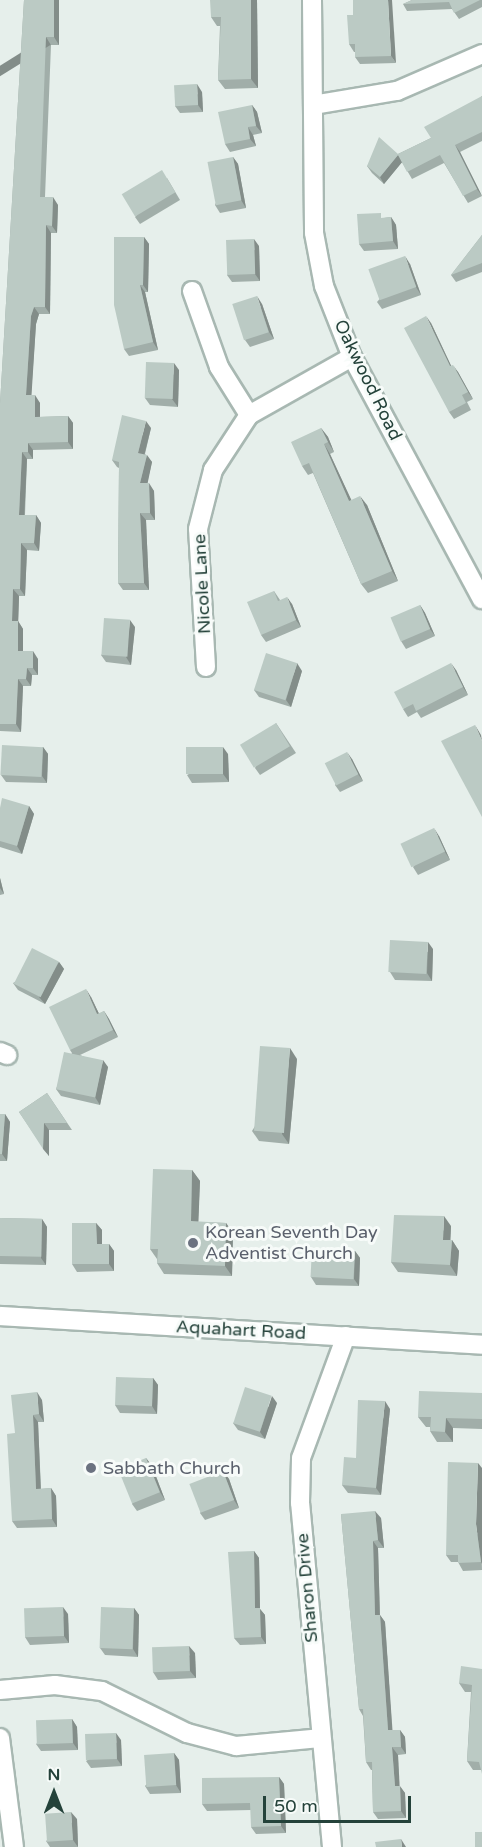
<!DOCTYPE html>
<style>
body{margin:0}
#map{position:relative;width:482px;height:1847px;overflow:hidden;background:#e6efeb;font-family:"Varela Round",sans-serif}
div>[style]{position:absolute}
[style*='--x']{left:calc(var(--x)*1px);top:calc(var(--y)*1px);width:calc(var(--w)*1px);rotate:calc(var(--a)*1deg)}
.roads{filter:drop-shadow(2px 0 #a8b8b2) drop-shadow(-2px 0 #a8b8b2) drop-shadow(0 2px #a8b8b2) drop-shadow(0 -2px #a8b8b2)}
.minor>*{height:18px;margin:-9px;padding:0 9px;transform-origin:9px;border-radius:9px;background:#fff}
.wall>*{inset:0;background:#a1aea9}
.shaded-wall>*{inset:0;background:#838d89;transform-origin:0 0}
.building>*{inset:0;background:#bbcac4;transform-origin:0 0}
.dots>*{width:16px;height:16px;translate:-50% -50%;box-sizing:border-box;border:3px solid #f7fbf9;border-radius:50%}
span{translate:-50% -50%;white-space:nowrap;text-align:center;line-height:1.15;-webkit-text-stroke:6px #f7fbf9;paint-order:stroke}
.street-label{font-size:18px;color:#24423a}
.worship-label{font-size:18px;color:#5b616d}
.left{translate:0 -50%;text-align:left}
.north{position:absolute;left:24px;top:1763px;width:60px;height:60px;-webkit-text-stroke:4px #f7fbf9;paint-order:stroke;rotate:0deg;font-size:16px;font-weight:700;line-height:24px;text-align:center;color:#24423a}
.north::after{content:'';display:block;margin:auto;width:21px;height:27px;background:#24423a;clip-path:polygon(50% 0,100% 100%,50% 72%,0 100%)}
.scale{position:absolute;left:263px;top:1796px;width:148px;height:27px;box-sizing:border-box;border:3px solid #24423a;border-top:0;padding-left:8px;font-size:18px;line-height:21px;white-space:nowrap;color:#24423a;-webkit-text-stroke:4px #f7fbf9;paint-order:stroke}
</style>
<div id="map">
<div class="roads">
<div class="minor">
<i style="--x:312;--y:0;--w:233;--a:89.5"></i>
<i style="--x:314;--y:233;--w:54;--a:79.3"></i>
<i style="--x:324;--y:286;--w:76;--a:68.5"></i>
<i style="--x:352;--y:357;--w:275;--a:61.8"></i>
<i style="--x:313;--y:105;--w:85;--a:-9.5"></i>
<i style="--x:397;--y:91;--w:93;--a:-23.5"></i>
<i style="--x:192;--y:291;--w:81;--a:70.4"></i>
<i style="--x:219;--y:367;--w:57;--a:58"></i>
<i style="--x:206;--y:667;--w:138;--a:-93.3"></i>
<i style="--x:198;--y:529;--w:61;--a:-75.7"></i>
<i style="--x:213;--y:470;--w:66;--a:-56.8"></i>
<i style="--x:249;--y:415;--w:118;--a:-29.4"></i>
<i style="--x:0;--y:1052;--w:8;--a:23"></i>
<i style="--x:0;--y:1316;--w:483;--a:3.4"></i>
<i style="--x:0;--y:1690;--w:55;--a:-5.2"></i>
<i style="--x:55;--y:1685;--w:47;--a:7.3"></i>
<i style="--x:102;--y:1691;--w:95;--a:26.3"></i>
<i style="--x:187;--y:1733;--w:51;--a:14.9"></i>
<i style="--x:236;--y:1746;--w:84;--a:-5.4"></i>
<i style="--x:0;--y:1738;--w:110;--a:82.7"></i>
<i style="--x:332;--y:1847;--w:345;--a:-95.3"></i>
<i style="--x:300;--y:1503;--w:45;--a:-88.7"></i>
<i style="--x:301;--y:1458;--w:130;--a:-69.8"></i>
</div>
</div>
<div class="wall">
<i style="clip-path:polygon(24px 0,59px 0,59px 45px,51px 45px,45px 197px,58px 205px,57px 233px,51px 233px,50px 314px,39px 314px,36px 324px,31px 395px,40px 403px,40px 417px,68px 416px,73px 423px,73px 449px,33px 450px,33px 459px,27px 459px,25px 515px,36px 515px,41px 523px,39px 551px,27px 550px,25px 596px,19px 596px,18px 621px,23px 629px,23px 651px,38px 659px,38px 675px,32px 675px,31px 686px,23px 686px,21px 732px,0 731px,0 404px)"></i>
<i style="clip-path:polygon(257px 0,258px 88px,225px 89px,218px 80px,220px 26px,217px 26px,211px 17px)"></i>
<i style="clip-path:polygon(353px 0,396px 63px,360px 64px,355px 57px,355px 52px,354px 52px,349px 44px,353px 15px)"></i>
<i style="clip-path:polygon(412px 0,482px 0,482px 7px,459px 19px,452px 9px,407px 11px,403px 4px)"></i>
<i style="clip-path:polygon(202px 92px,203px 112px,180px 113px,175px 106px)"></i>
<i style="clip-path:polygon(482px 96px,482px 141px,460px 152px,482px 196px,468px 203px,444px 163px,412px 179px,402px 162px,384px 184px,372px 173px,367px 166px,398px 154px,431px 138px)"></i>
<i style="clip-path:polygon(252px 105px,257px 112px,262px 133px,253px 135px,256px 146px,230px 152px,225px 144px)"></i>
<i style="clip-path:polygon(233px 157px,238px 164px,246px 208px,220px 213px,215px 205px)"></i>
<i style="clip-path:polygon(167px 178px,180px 200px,140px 224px,135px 217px)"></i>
<i style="clip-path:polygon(391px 217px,396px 225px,398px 249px,364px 251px,359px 244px,384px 218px)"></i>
<i style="clip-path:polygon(482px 235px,482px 272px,456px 282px,451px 275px)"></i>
<i style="clip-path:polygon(144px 237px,149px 244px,148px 292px,145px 292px,158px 350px,129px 356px,124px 349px)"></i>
<i style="clip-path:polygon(259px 246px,260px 281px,232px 282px,227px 275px)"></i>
<i style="clip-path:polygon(410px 264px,421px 295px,382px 309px,377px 302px)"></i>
<i style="clip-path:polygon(262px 304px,274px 339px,250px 347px,245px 340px)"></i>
<i style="clip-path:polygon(431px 323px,451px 366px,458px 372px,473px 399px,467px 402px,471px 410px,454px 419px,449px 412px)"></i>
<i style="clip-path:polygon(179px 370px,178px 407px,150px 405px,145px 398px)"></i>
<i style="clip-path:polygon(151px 428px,145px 454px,152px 462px,147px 483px,154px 491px,155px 520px,146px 520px,149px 590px,123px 590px,118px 583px,119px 468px,117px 467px,112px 460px)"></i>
<i style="clip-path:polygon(321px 428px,328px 437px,334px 452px,330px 454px,351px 500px,367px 505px,398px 581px,368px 593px,361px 584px,313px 473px,308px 475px,302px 466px)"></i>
<i style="clip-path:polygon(274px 591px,280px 600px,292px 604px,301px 627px,266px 642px,261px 635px)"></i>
<i style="clip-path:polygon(420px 605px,425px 613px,435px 636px,406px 649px,401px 641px)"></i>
<i style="clip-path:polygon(135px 627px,131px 665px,106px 662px,101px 655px)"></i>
<i style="clip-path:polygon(456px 670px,468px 695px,421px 718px,417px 712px,408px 717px,403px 709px)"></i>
<i style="clip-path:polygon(302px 671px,291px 707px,259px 697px,254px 690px)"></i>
<i style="clip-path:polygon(276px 723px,296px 753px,260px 775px,255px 768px)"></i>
<i style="clip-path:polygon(43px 747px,48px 754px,47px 783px,6px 782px,1px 775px)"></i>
<i style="clip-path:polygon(228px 754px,229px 782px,192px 783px,187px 775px)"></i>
<i style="clip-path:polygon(352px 759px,363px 781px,340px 792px,335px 785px)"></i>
<i style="clip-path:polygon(29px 806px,34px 814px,22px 854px,0 847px,0 808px)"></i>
<i style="clip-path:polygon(439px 836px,450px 860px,418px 875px,413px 867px)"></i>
<i style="clip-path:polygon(0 878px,4px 894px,0 895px)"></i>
<i style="clip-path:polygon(433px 949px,432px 981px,395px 980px,390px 972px)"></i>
<i style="clip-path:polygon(59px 962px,64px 969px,45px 1004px,18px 990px,13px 983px)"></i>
<i style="clip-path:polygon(91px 997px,99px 1014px,104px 1011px,109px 1019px,118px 1037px,80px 1055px,108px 1067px,100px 1105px,61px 1096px,56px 1089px,72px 1053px,70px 1050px)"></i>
<i style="clip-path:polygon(297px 1059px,289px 1144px,259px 1141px,252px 1131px)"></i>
<i style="clip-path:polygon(47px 1093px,72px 1130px,49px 1130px,49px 1156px,19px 1112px)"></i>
<i style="clip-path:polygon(0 1114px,5px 1114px,10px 1122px,7px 1161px,0 1161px)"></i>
<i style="clip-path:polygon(192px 1170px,200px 1181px,198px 1222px,226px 1223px,233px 1233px,232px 1276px,164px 1274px,157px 1263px,157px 1259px,150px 1249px)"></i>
<i style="clip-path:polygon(0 1218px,42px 1219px,47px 1227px,46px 1265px,0 1264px)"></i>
<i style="clip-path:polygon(96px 1223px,102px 1230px,102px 1244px,109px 1244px,114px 1251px,114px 1271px,77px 1272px,72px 1264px)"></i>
<i style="clip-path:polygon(451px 1226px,450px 1240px,452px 1240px,459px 1251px,457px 1276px,398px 1272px,391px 1262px)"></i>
<i style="clip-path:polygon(355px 1251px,360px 1258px,359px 1286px,316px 1285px,311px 1277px)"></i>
<i style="clip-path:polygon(153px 1378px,158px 1385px,157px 1414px,120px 1413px,115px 1405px)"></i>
<i style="clip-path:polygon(482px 1393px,482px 1429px,453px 1428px,453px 1442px,437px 1442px,430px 1431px,430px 1427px,426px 1427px,418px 1417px)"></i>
<i style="clip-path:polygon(42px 1400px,44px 1422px,38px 1422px,41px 1489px,51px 1488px,56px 1496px,57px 1527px,17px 1528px,12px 1521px,15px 1433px)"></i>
<i style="clip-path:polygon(277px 1403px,265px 1439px,238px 1430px,233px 1423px)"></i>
<i style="clip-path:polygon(390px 1409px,381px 1495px,348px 1493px,342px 1485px,356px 1458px)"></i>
<i style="clip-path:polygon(146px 1458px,152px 1466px,165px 1500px,137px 1511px,132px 1504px)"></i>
<i style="clip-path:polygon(223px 1471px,229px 1479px,239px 1508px,205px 1520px,200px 1513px)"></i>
<i style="clip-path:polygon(341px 1514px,381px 1518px,384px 1548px,378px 1548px,380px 1615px,385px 1622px,392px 1730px,400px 1730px,405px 1737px,406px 1754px,398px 1755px,399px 1786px,405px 1793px,406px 1818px,378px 1819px,373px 1812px,372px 1770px,371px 1770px,366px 1762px,363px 1716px,359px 1709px)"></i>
<i style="clip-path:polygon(481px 1532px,482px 1570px,463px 1571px,458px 1562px,451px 1562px,446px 1555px)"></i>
<i style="clip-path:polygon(254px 1551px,259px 1558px,260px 1609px,265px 1615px,266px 1644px,240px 1645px,234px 1638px)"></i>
<i style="clip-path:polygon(134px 1608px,139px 1615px,138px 1657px,105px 1655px,100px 1648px)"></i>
<i style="clip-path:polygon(68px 1614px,69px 1643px,30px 1645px,25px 1637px)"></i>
<i style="clip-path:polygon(195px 1653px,196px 1678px,158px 1680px,153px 1672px)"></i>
<i style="clip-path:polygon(482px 1669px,481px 1770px,473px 1770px,467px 1761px,471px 1692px,465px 1692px,459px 1683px)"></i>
<i style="clip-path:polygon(72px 1719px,77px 1727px,78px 1750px,41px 1751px,36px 1744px)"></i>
<i style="clip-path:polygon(121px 1740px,122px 1766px,91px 1768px,86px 1761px)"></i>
<i style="clip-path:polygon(174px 1753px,179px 1760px,181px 1793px,150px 1794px,145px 1786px)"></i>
<i style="clip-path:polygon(279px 1777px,284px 1784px,286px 1833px,256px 1834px,251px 1827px,251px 1810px,207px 1811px,202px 1804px)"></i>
<i style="clip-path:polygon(77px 1819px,78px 1847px,50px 1847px,46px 1841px)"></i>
</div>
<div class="shaded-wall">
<i style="clip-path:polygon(54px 0,59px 0,59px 45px,54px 37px)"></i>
<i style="clip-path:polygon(251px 0,257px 0,258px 88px,251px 79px)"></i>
<i style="clip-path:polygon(388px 0,392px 0,396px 63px,391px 56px)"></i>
<i style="left:46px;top:37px;width:9px;height:160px;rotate:58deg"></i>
<i style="clip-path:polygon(197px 84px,202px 92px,203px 112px,198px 105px)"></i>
<i style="clip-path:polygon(252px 105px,257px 112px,262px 133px,256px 126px)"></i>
<i style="clip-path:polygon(248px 127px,253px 135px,256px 146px,250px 139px)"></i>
<i style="clip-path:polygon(455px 145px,460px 152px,482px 196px,477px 189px)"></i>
<i style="clip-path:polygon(398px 155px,403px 161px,384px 184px,380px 177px)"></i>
<i style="clip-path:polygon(233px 157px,238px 164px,246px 208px,241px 200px)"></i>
<i style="clip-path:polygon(53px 197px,58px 205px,57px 233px,52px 226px)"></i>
<i style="clip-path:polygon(391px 217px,396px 225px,398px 249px,393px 241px)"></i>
<i style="clip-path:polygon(46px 225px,51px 233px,50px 314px,45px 307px)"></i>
<i style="clip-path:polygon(144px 237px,149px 244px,148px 292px,143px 285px)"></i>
<i style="clip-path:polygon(254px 239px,259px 246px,260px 281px,255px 274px)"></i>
<i style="clip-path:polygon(405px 256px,410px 264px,421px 295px,416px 287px)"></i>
<i style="clip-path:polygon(140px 285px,145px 292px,158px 350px,153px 342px)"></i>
<i style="clip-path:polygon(257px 296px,262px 304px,274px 339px,269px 332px)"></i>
<i style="clip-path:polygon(34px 307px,39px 314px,36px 324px,31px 403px,26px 395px,31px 316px)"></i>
<i style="clip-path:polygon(426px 316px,431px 323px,455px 374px,450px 366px)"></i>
<i style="clip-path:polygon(174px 363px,179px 370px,178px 407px,172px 399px)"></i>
<i style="clip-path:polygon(453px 365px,458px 372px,473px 399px,468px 392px)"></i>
<i style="clip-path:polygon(35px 395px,40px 403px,40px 424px,35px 417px)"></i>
<i style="clip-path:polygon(68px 416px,73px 423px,73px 449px,68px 442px)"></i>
<i style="clip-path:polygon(146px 421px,151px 428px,143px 460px,138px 453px)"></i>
<i style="clip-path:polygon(321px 428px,328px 437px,334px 452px,328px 442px)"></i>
<i style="clip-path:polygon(28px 443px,33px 450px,33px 459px,28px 452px)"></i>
<i style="clip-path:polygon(324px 444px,330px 454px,356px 510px,349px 501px)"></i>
<i style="clip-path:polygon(22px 452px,27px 459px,24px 522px,19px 515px)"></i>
<i style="clip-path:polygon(147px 455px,152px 462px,146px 491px,140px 483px)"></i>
<i style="clip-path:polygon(149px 483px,154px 491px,155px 520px,150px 513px)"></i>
<i style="clip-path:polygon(360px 496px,367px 505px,398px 581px,392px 571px)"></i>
<i style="clip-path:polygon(140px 513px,146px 520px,149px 590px,144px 583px)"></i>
<i style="clip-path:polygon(36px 515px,41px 523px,39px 551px,34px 543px)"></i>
<i style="clip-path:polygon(21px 543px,27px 550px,25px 596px,20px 589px)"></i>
<i style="clip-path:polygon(13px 589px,19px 596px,18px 628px,12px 621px)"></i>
<i style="clip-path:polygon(287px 597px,292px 604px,301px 627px,296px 620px)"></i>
<i style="clip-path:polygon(420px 605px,425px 613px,435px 636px,430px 629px)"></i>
<i style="clip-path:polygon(130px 620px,135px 627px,131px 665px,126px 657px)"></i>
<i style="clip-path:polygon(18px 621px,23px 629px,23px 658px,18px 651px)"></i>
<i style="clip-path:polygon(33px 651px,38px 659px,38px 675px,33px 668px)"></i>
<i style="clip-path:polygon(297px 663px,302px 671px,291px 707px,286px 700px)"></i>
<i style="clip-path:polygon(451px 663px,456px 670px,468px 695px,463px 687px)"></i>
<i style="clip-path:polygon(27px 668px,32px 675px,31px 686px,26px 679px)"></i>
<i style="clip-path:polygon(18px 679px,23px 686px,21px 732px,16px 724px)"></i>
<i style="clip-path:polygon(475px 725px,481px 735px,482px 741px)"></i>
<i style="clip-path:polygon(43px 747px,48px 754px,47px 783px,42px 776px)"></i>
<i style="clip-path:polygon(223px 747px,228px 754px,229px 782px,223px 774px)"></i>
<i style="clip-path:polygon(347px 752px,352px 759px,363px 781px,358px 774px)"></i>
<i style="clip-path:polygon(29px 806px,34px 814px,22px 854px,17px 846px)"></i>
<i style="clip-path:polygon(434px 828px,439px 836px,450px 860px,445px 852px)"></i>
<i style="clip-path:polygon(0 878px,4px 894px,0 888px)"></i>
<i style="clip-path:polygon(428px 942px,433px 949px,432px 981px,427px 973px)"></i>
<i style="clip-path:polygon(59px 962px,64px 969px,45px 1004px,39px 997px)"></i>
<i style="clip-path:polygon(86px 989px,91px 997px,103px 1022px,97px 1014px)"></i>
<i style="clip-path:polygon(104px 1011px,109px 1019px,118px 1037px,113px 1030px)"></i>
<i style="clip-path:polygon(290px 1048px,297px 1059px,289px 1144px,282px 1134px)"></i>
<i style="clip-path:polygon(103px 1060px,108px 1067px,100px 1105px,95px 1097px)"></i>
<i style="clip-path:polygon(5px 1114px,10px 1122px,7px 1161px,2px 1154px)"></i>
<i style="clip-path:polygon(44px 1123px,49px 1130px,49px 1156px,43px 1149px)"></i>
<i style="clip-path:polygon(192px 1170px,200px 1181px,198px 1232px,191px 1221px)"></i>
<i style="clip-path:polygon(444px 1216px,451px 1226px,450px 1251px,443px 1240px)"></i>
<i style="clip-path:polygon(42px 1219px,47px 1227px,46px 1265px,41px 1258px)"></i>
<i style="clip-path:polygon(96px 1223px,102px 1230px,102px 1251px,97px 1244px)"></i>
<i style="clip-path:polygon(226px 1223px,233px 1233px,232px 1276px,225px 1266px)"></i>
<i style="clip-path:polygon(452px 1240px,459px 1251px,457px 1276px,450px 1265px)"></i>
<i style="clip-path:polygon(109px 1244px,114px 1251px,114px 1271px,109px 1264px)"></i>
<i style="clip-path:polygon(355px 1251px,360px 1258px,359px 1286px,354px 1279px)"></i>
<i style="clip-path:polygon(153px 1378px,158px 1385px,157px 1414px,152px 1406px)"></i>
<i style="clip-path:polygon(37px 1392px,42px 1400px,44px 1422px,39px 1414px)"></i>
<i style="clip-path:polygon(272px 1396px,277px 1403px,265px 1439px,260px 1432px)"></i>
<i style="clip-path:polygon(385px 1401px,390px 1409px,381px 1495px,376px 1488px)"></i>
<i style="clip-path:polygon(33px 1415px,38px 1422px,41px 1496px,36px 1489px)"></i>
<i style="clip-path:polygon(446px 1418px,453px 1428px,453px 1442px,445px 1432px)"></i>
<i style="clip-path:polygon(146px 1458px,152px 1466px,165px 1500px,160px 1492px)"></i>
<i style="clip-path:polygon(478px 1463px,482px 1468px,482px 1564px,481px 1562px,476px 1524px)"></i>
<i style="clip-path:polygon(223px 1471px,229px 1479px,239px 1508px,234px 1500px)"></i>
<i style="clip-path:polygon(51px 1488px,56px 1496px,57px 1527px,52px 1519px)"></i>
<i style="clip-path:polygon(375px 1511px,381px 1518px,384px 1548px,378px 1540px)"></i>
<i style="clip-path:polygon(373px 1541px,378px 1548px,380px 1622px,375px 1615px)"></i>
<i style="clip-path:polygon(254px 1551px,259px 1558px,260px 1609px,265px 1615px,266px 1644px,261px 1637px,255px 1608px)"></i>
<i style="clip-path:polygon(63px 1607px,68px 1614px,69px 1643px,64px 1636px)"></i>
<i style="clip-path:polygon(134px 1608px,139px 1615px,138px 1657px,133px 1649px)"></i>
<i style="clip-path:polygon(380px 1615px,385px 1622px,393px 1738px,388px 1730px)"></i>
<i style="clip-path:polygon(189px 1646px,195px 1653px,196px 1678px,190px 1671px)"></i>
<i style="clip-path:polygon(72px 1719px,77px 1727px,78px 1750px,73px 1743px)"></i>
<i style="clip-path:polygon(400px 1730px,405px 1737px,406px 1754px,401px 1747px)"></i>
<i style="clip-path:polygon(116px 1733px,121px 1740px,122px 1766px,117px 1759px)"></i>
<i style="clip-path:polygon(392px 1747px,398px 1755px,400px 1793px,395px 1786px)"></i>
<i style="clip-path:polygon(174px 1753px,179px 1760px,181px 1793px,176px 1785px)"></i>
<i style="clip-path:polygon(279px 1777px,284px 1784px,286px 1833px,281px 1826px)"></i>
<i style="clip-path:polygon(400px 1786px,405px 1793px,406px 1818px,401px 1811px)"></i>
<i style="clip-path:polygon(71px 1812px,77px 1819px,78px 1847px,73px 1840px)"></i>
<i style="clip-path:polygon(401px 1839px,406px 1847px,402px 1847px)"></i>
</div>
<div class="building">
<i style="clip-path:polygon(24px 0,54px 0,54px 37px,46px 37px,40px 197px,53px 197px,52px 226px,46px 225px,45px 307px,34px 307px,31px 316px,26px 395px,35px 395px,35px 417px,68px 416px,68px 442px,28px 443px,28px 452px,22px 452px,19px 515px,36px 515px,34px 543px,21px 543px,20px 589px,13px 589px,12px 621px,18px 621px,18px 651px,33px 651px,33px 668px,27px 668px,26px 679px,18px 679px,16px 724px,0 724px,0 404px)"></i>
<i style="clip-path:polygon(210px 0,251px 0,251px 79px,218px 80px,221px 17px,211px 17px)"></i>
<i style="clip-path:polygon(353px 0,388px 0,391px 56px,355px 57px,355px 44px,349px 44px,347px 15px,353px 15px)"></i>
<i style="clip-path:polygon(412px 0,480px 0,454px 13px,449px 2px,403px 4px)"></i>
<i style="left:197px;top:84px;width:21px;height:23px;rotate:87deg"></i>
<i style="clip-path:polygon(482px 96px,482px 132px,455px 145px,477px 189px,463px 196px,440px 155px,407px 172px,398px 155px,380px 177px,367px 166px,379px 137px,398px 154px,431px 138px,424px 127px)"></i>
<i style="clip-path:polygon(252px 105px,256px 126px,248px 127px,250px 139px,225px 144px,218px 112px)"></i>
<i style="left:233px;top:157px;width:44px;height:26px;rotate:79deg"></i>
<i style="left:162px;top:170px;width:26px;height:47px;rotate:59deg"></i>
<i style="clip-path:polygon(381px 213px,381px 218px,391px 217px,393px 241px,359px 244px,357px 214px)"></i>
<i style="clip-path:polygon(482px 235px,482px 263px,451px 275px)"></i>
<i style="clip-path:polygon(114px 237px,144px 237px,143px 285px,140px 285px,153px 342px,124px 349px,114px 305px)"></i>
<i style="left:254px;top:239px;width:35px;height:28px;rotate:88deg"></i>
<i style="left:405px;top:256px;width:33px;height:39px;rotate:70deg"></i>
<i style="left:257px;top:296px;width:38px;height:26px;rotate:72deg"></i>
<i style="clip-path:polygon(426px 316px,450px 366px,453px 365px,468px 392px,462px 395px,466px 403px,449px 412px,404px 328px)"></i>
<i style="left:146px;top:362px;width:28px;height:36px;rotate:2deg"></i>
<i style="clip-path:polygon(122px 415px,146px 421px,138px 453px,147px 455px,140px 483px,149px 483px,150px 513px,140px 513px,144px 583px,118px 583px,119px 462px,112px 460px)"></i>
<i style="clip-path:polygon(321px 428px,328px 442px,324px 444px,349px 501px,360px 496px,392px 571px,361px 584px,309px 463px,302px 466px,291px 442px)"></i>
<i style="clip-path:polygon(274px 591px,278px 601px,287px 597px,296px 620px,261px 635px,247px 602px)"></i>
<i style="left:420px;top:605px;width:26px;height:32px;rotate:67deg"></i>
<i style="left:104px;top:618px;width:26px;height:37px;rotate:4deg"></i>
<i style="left:266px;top:653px;width:33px;height:39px;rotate:18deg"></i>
<i style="clip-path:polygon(451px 663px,463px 687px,416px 711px,413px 704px,403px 709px,394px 692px)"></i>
<i style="left:276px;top:723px;width:27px;height:42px;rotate:59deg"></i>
<i style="clip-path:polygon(475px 725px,482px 741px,482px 817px,441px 741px)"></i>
<i style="left:2px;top:745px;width:41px;height:30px;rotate:3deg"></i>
<i style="left:223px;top:747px;width:27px;height:37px;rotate:90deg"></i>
<i style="left:347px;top:752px;width:25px;height:25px;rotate:63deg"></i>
<i style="clip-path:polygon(2px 798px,29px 806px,17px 846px,0 841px,0 808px)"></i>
<i style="left:434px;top:828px;width:26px;height:37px;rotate:65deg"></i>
<i style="left:390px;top:940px;width:38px;height:32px;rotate:3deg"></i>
<i style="left:32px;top:948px;width:30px;height:40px;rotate:27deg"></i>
<i style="clip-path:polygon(86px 989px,97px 1014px,104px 1011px,113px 1030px,70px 1050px,49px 1007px)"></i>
<i style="left:260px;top:1046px;width:30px;height:85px;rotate:4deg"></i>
<i style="left:64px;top:1052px;width:40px;height:38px;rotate:12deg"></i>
<i style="clip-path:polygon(47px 1093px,67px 1123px,44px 1123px,43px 1149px,19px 1112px)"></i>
<i style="clip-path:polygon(0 1114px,5px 1114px,2px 1154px,0 1154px)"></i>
<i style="clip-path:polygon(153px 1169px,192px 1170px,191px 1221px,226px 1223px,225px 1266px,157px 1263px,158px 1249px,150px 1249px)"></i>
<i style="clip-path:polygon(394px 1215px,444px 1216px,443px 1240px,452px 1240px,450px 1265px,391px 1262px)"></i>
<i style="left:0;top:1218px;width:42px;height:38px;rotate:1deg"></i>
<i style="clip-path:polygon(72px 1223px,96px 1223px,97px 1244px,109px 1244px,109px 1264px,72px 1264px)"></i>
<i style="left:312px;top:1249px;width:43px;height:28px;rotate:3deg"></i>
<i style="left:116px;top:1377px;width:37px;height:28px;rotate:2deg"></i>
<i style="left:245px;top:1387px;width:28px;height:38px;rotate:18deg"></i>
<i style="clip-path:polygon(419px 1391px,482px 1393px,482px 1419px,446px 1418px,445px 1432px,430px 1431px,431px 1417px,418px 1417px)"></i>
<i style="clip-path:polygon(37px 1392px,39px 1414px,33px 1415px,36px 1489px,51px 1488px,52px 1519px,12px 1521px,7px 1434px,15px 1433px,11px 1395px)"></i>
<i style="clip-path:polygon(358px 1400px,385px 1401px,376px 1488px,342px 1485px,344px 1457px,356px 1458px)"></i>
<i style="left:146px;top:1458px;width:37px;height:30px;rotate:68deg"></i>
<i style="clip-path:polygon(448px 1462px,478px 1463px,476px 1524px,481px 1562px,458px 1563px,458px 1555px,446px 1555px)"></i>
<i style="left:223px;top:1471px;width:31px;height:36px;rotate:69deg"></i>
<i style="clip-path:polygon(375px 1511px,378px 1540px,373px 1541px,375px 1615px,380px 1615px,388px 1730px,400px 1730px,401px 1747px,392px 1747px,395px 1786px,400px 1786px,401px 1811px,373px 1812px,372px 1762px,366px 1762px,363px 1709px,359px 1709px,341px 1514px)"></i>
<i style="clip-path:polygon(254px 1551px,255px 1608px,260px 1608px,261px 1637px,234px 1638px,228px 1552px)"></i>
<i style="left:63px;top:1607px;width:29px;height:39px;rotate:88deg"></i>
<i style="left:101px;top:1607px;width:33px;height:41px;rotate:2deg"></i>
<i style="left:189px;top:1646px;width:25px;height:37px;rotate:88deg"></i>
<i style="clip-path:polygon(461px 1666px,482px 1669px,482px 1774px,479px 1762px,467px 1761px,472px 1685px,459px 1683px)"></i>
<i style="left:72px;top:1719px;width:24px;height:36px;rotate:88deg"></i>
<i style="left:116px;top:1733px;width:26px;height:31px;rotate:88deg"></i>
<i style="left:174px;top:1753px;width:32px;height:30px;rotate:86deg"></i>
<i style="clip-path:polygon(279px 1777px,281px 1826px,251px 1827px,250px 1803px,202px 1804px,202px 1778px)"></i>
<i style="left:71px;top:1812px;width:28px;height:26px;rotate:86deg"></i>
<i style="left:482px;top:1832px;width:15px;height:7px;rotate:90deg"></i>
<i style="clip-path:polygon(401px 1839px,402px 1847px,376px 1847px,375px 1842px)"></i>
</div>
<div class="dots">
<i style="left:193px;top:1243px;background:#6b7280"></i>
<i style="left:91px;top:1468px;background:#6b7280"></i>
</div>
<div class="street-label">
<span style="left:368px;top:380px;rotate:64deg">Oakwood Road</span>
<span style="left:202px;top:584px;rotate:-93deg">Nicole Lane</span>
<span style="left:241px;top:1330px;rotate:3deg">Aquahart Road</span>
<span style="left:307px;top:1588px;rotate:-95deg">Sharon Drive</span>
</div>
<div class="worship-label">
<span class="left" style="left:205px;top:1243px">Korean Seventh Day<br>Adventist Church</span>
<span class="left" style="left:103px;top:1468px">Sabbath Church</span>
</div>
<div class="north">N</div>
<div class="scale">50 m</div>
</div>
